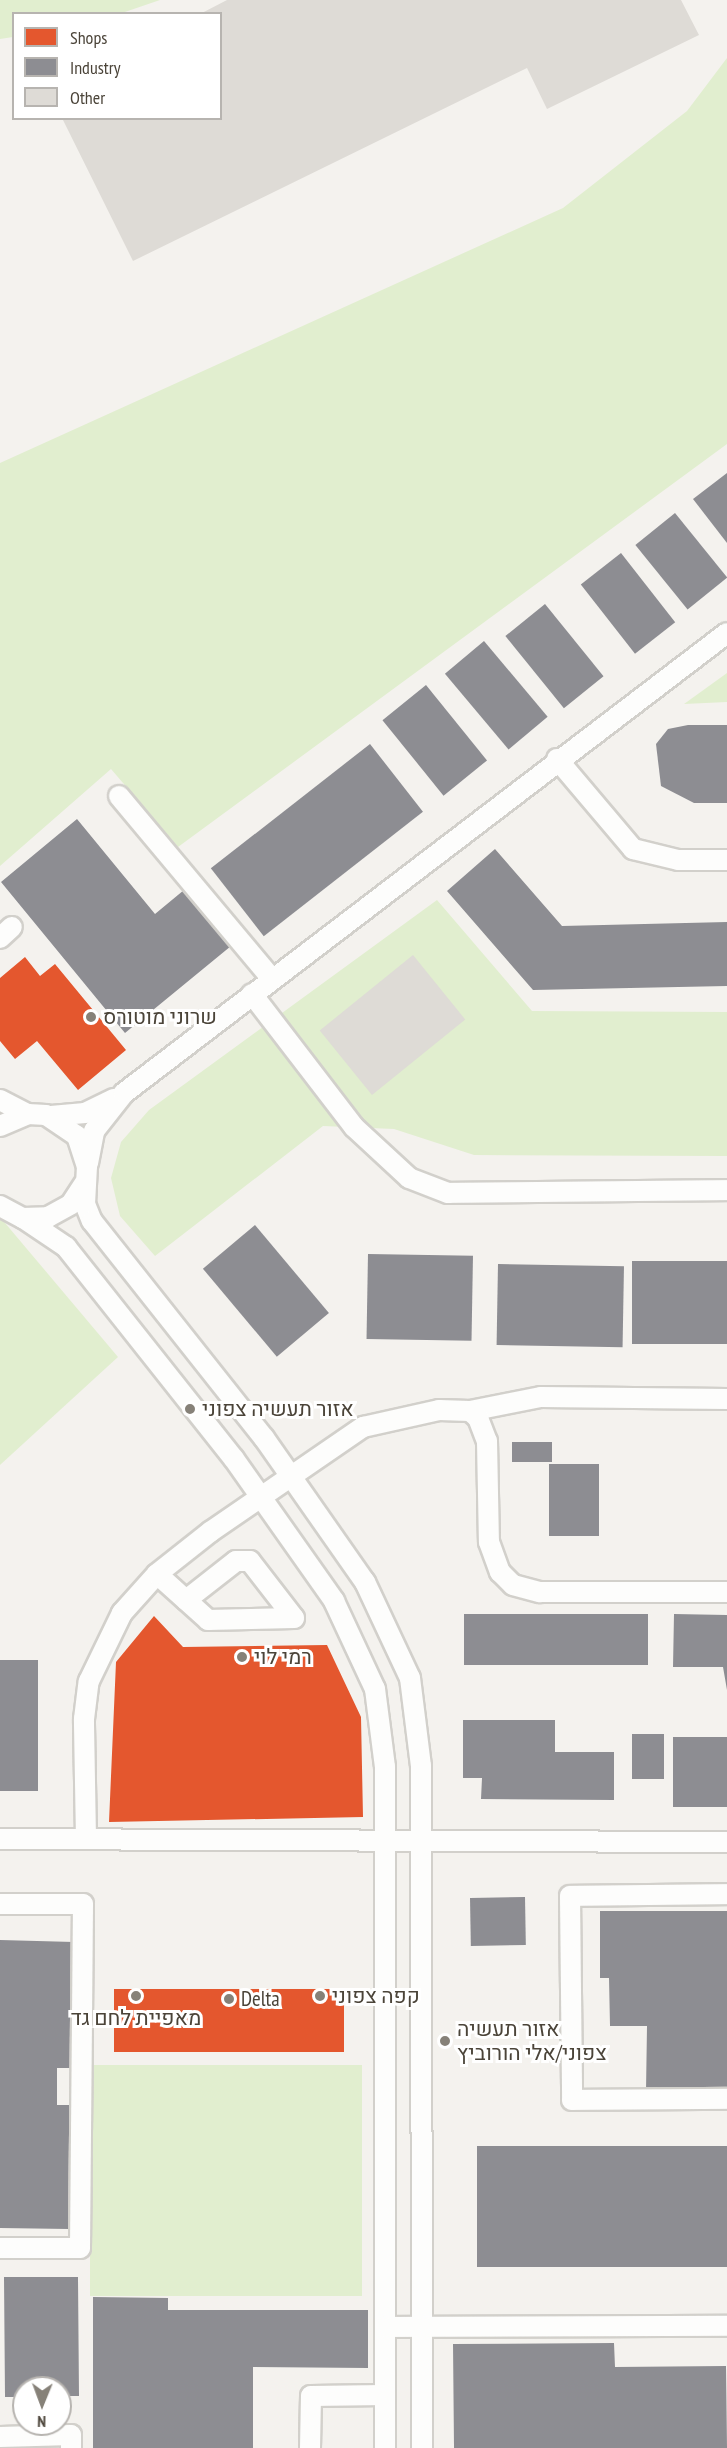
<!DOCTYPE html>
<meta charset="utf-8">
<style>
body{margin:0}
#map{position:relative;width:727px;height:2448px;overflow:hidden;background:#f4f2ee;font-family:"PT Sans Narrow",Heebo,sans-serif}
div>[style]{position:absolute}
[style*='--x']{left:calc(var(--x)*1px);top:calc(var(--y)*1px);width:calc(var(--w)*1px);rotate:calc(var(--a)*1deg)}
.green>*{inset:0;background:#e1eecf;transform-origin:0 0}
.shops>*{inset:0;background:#e4572e;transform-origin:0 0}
.industry>*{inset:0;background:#8d8d92;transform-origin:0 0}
.building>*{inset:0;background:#dedbd6;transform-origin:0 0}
.roads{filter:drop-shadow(2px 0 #d2d0cb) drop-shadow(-2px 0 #d2d0cb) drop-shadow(0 2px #d2d0cb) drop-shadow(0 -2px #d2d0cb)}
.minor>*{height:20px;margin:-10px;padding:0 10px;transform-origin:10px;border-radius:10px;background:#fdfdfc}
.dots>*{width:16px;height:16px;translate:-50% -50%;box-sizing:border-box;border:3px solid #fff;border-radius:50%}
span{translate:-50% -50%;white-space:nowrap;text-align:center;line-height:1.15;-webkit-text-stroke:6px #fff;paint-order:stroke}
.poi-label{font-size:21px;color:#4b4439}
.left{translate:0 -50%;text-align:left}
.legend{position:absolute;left:12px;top:12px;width:210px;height:108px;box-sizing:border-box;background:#fff;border:2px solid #b7b4b0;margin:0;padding:8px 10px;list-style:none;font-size:18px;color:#4b4439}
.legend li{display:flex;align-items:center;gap:12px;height:30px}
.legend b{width:30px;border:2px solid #b7b4b0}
.north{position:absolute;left:12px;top:2376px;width:60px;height:60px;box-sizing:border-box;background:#fff;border:2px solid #b7b4b0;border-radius:50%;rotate:181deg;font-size:16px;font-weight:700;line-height:24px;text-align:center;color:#4b4439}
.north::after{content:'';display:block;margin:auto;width:21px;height:27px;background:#868178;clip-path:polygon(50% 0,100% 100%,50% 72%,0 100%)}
</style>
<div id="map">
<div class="green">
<i style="clip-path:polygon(0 0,160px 0,122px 13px,14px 14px,13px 37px,0 39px)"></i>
<i style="clip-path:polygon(727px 58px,727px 444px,178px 847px,111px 769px,0 866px,0 463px,563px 208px,687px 111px)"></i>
<i style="clip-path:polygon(727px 673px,727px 702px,684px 704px)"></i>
<i style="clip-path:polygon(437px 900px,532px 1011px,727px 1012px,727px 1156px,474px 1155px,394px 1129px,323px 1126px,155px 1256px,120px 1216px,111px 1178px,121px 1142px,149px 1110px)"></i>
<i style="clip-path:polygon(0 1217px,118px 1357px,0 1465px)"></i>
<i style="left:90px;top:2065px;width:272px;height:231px"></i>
</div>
<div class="shops">
<i style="clip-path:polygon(25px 957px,40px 976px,55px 964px,126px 1050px,78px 1090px,37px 1041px,15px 1059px,0 1041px,0 978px)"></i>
<i style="clip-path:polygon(154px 1616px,183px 1647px,327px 1645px,361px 1717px,363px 1817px,109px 1822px,116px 1662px)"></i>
<i style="left:114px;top:1989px;width:230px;height:63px"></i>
</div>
<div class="industry">
<i style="clip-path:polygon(727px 473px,727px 543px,693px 499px)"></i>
<i style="left:675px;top:513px;width:83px;height:51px;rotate:51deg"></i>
<i style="left:621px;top:553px;width:88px;height:51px;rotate:52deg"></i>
<i style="left:545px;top:604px;width:93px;height:51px;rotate:51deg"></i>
<i style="left:484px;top:641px;width:99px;height:51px;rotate:50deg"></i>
<i style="left:426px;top:685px;width:97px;height:56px;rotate:51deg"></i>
<i style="clip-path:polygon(688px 725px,727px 725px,727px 803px,694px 803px,661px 786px,656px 744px,668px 729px)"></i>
<i style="left:370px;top:744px;width:86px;height:202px;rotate:52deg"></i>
<i style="clip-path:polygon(77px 819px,155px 914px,184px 890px,231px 946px,125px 1033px,1px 882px)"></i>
<i style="clip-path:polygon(495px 849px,562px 926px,727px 922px,727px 986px,533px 990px,447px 891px)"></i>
<i style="left:255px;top:1225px;width:115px;height:68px;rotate:50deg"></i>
<i style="left:368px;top:1254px;width:105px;height:85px;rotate:1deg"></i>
<i style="left:727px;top:1261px;width:83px;height:95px;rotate:90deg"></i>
<i style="left:498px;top:1264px;width:126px;height:81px;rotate:1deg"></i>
<i style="left:512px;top:1442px;width:40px;height:20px"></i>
<i style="left:549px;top:1464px;width:50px;height:72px"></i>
<i style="left:464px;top:1614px;width:184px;height:51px"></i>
<i style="clip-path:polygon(674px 1614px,727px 1615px,727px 1690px,723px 1667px,673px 1667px)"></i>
<i style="left:0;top:1660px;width:38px;height:131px"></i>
<i style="clip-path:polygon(463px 1720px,555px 1720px,555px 1752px,614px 1752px,614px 1800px,481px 1799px,482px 1778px,463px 1778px)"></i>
<i style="left:632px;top:1734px;width:32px;height:45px"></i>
<i style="left:673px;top:1737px;width:54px;height:70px"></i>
<i style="left:525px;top:1897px;width:48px;height:55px;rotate:89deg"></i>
<i style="clip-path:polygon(600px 1911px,727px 1911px,727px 2092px,646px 2091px,647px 2026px,610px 2026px,609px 1978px,600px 1978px)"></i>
<i style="clip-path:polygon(0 1940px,74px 1942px,72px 2068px,57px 2068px,57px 2105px,71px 2105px,69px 2229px,0 2228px)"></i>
<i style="left:477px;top:2146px;width:250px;height:121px"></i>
<i style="clip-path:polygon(4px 2277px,78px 2277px,79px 2396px,60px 2396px,60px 2388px,24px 2388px,24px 2397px,5px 2397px)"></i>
<i style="clip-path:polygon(93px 2297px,168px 2298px,168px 2310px,368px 2310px,368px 2368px,253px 2367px,253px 2448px,93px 2448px)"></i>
<i style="clip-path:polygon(614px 2343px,615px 2367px,726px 2366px,727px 2448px,454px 2448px,453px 2344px)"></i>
</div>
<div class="building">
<i style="clip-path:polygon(227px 0,681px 0,699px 35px,547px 109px,527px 68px,133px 261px,62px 118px,220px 118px,220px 14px,200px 14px)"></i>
<i style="left:413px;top:955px;width:83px;height:120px;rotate:51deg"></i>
</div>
<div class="roads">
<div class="minor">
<i style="--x:557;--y:759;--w:118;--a:49.8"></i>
<i style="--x:633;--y:849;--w:46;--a:13.7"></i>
<i style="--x:678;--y:860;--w:49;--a:0"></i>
<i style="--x:119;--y:796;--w:239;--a:50.1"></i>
<i style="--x:0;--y:938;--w:16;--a:-43"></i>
<i style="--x:252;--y:994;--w:168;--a:52.5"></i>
<i style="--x:354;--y:1127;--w:75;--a:42.8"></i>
<i style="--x:409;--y:1178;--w:42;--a:21"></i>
<i style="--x:448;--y:1193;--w:279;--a:-0.6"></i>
<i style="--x:0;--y:1100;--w:31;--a:27"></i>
<i style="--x:51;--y:1116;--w:34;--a:-5"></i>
<i style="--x:85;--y:1113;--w:32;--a:-26"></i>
<i style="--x:0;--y:1126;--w:30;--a:-23"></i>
<i style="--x:28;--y:1114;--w:18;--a:3"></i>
<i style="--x:46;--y:1115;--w:37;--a:34"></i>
<i style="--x:77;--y:1136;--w:32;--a:72"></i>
<i style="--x:87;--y:1166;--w:38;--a:93"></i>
<i style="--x:85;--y:1204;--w:18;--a:68"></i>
<i style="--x:92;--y:1221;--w:277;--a:51.6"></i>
<i style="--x:264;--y:1438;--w:176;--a:55"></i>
<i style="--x:365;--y:1582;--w:106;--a:64.9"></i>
<i style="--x:410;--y:1678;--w:89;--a:82.9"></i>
<i style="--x:421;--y:1766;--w:682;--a:89.92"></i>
<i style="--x:88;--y:1163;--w:33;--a:-79"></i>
<i style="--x:94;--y:1131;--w:48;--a:-51.7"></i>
<i style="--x:124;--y:1093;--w:758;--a:-37.34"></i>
<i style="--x:0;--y:1206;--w:26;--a:28"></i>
<i style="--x:23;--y:1218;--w:25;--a:-2"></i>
<i style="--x:48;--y:1217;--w:26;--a:-29"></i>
<i style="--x:71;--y:1204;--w:24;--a:-57"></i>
<i style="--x:23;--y:1218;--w:52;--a:34"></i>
<i style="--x:66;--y:1247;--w:270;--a:51.6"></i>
<i style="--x:234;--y:1459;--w:174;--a:54.8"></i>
<i style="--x:334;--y:1601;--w:97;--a:65"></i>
<i style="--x:375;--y:1689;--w:79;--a:82.7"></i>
<i style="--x:385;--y:1767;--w:681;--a:90"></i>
<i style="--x:470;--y:1411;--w:72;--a:-11.2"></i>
<i style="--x:541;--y:1397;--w:186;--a:0.6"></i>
<i style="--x:157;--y:1574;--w:39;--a:42"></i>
<i style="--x:186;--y:1600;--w:30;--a:42"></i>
<i style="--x:208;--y:1620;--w:86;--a:-1.3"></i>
<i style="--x:294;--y:1618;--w:72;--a:-127.7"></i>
<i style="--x:250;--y:1561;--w:14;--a:180"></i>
<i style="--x:236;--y:1561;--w:63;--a:142"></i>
<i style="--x:0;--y:1839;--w:727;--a:0.24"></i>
<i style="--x:86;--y:1839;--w:120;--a:-91"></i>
<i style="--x:84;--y:1719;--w:38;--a:-83"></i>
<i style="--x:89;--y:1681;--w:76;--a:-64.1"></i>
<i style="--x:122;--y:1613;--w:52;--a:-48.1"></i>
<i style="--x:157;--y:1574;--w:68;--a:-38.4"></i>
<i style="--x:210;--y:1532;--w:186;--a:-34.5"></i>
<i style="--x:363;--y:1427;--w:78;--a:-12.6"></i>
<i style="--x:439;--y:1410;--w:31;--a:2"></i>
<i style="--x:470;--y:1411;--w:11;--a:41"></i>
<i style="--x:478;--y:1418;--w:25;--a:69"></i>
<i style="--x:487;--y:1441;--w:101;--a:88.9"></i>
<i style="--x:489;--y:1542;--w:32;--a:70"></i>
<i style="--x:500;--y:1572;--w:18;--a:45"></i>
<i style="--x:513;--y:1585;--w:28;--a:15"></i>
<i style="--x:540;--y:1592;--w:187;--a:0"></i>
<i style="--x:727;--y:1894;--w:157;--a:179.3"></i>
<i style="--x:570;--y:1896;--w:204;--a:89.4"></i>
<i style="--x:572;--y:2100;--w:155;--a:-0.4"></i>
<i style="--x:0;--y:1904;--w:83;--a:0"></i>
<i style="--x:83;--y:1904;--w:344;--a:90.5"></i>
<i style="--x:80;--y:2248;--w:80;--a:180"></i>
<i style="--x:385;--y:2327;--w:342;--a:-0.2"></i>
<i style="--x:0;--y:2437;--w:71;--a:-1.6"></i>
<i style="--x:71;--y:2435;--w:13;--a:90"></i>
<i style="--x:310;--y:2448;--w:52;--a:-88.9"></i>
<i style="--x:311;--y:2396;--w:74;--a:-0.8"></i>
</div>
</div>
<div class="dots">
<i style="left:91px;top:1017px;background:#868178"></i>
<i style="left:190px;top:1409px;background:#868178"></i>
<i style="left:242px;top:1657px;background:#868178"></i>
<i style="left:136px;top:1996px;background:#868178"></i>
<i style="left:320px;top:1996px;background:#868178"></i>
<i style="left:229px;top:1999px;background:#868178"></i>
<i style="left:445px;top:2041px;background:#868178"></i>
</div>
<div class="poi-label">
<span class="left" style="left:103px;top:1017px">שרוני מוטורס</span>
<span class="left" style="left:202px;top:1409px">אזור תעשיה צפוני</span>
<span class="left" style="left:254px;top:1657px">רמי לוי</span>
<span class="left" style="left:332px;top:1996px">קפה צפוני</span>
<span class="left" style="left:241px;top:1999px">Delta</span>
<span style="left:136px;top:2018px">מאפיית לחם גד</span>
<span class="left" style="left:457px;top:2041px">אזור תעשיה<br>צפוני/אלי הורוביץ</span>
</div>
<ul class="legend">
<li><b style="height:16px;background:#e4572e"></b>Shops</li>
<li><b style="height:16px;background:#8d8d92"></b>Industry</li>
<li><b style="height:16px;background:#dedbd6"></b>Other</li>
</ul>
<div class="north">N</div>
</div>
